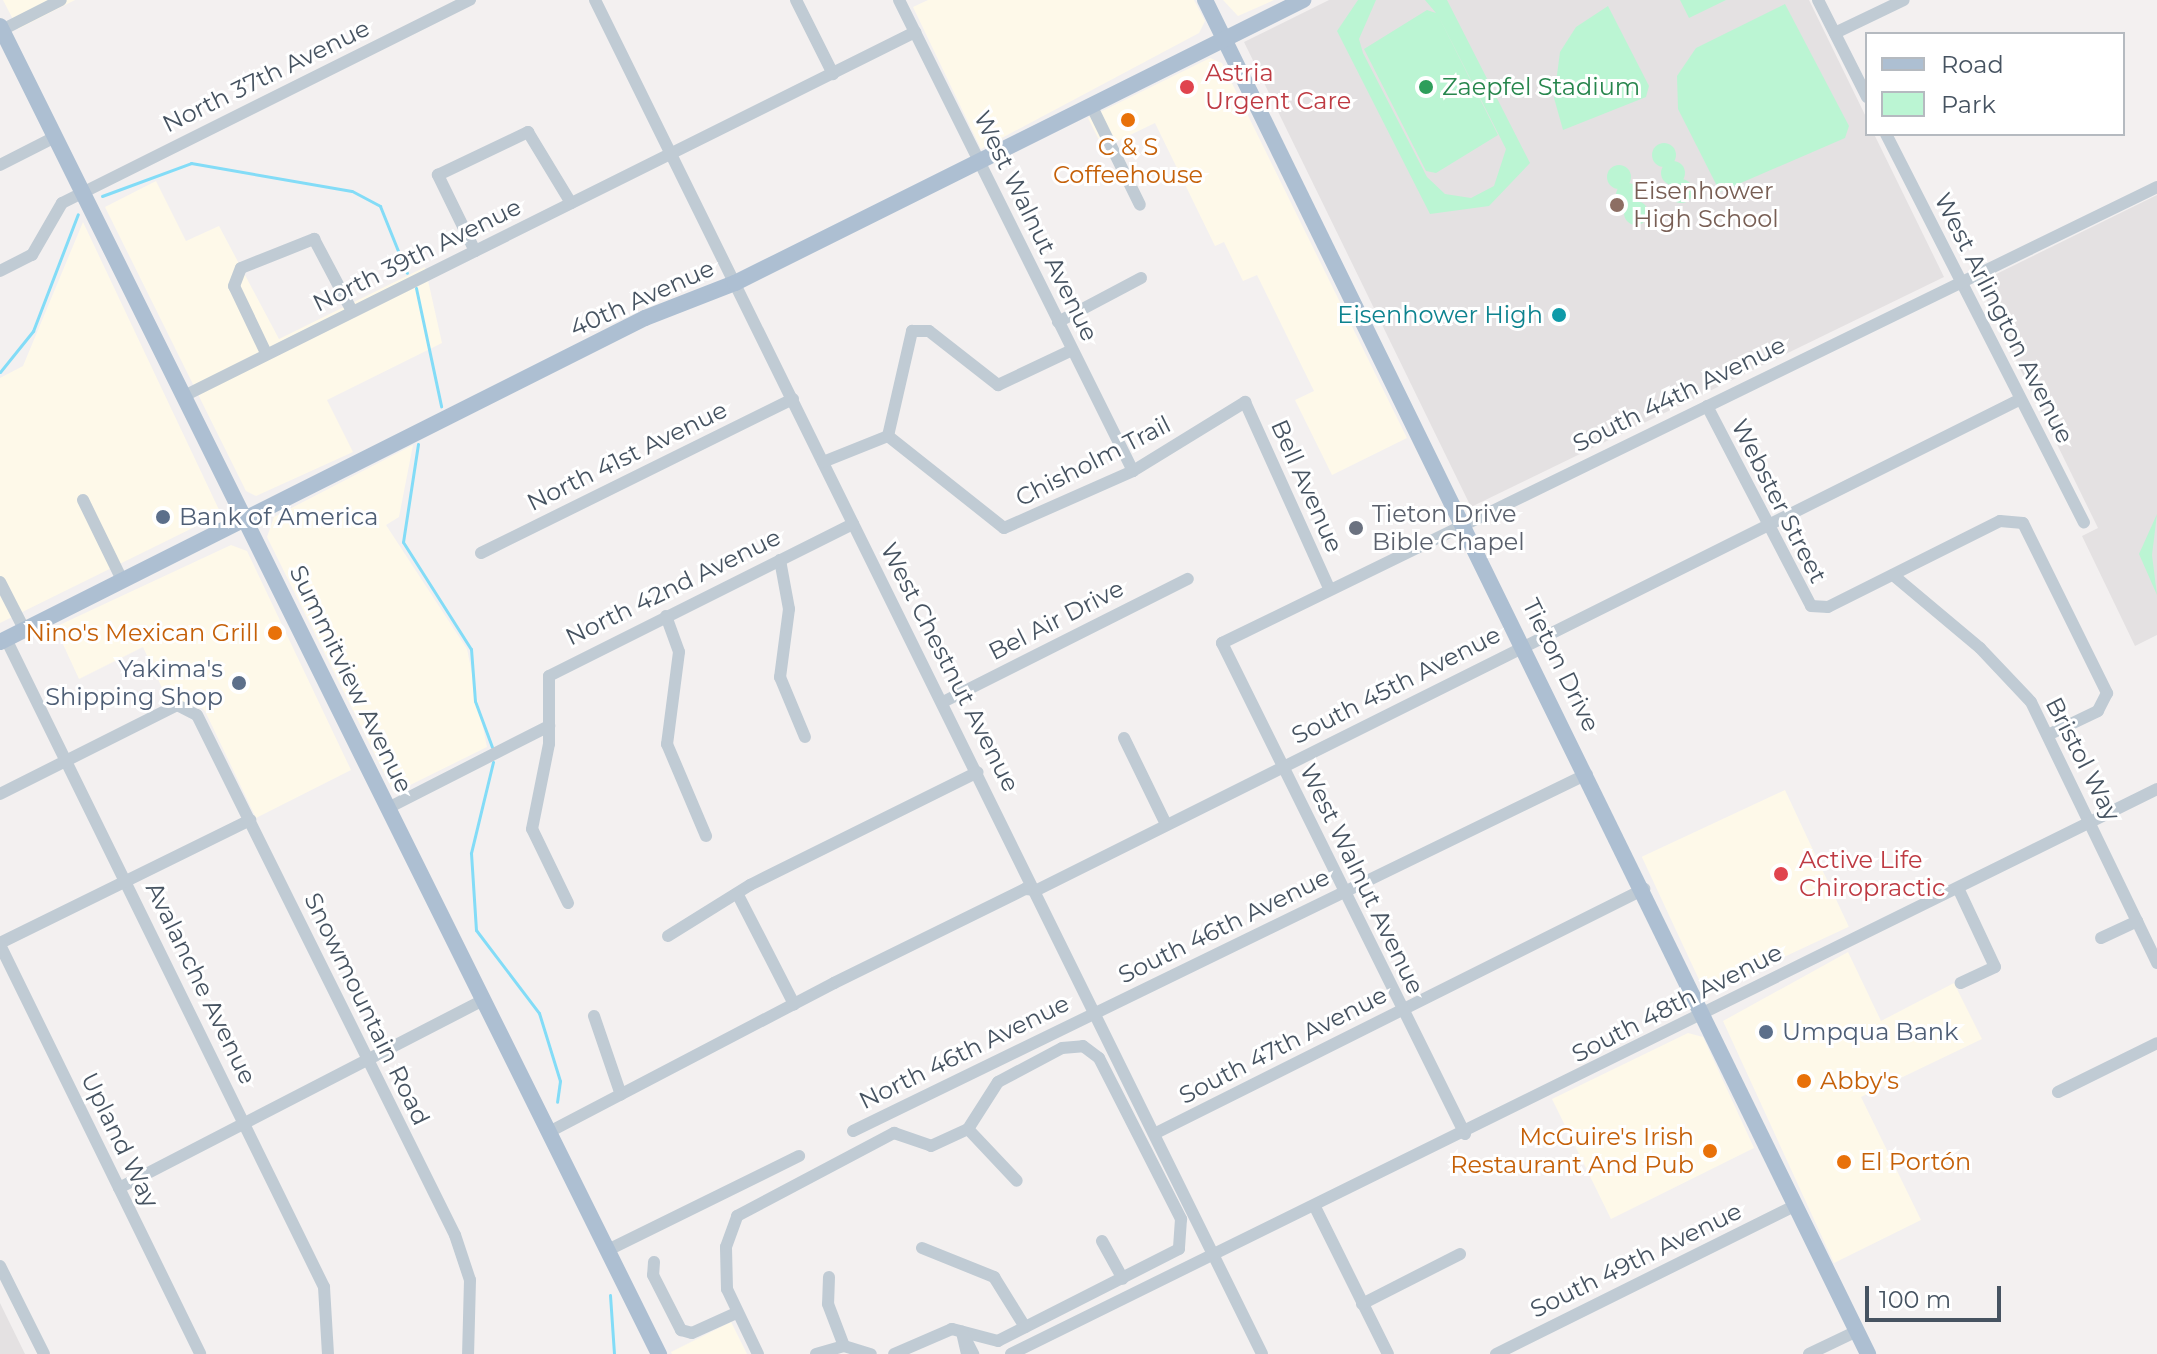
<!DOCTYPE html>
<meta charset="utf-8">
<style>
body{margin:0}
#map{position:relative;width:2157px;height:1354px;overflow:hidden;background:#f3f0f0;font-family:Montserrat,sans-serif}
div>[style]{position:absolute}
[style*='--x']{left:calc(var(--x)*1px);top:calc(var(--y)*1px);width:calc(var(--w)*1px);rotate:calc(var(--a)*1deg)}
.commercial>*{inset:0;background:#fef9e9;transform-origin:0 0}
.education>*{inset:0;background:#e4e1e2}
.green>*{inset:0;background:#bbf5d3}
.round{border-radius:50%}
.stream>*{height:3px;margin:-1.5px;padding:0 1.5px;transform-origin:1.5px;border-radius:1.5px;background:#83dcf7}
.minor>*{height:12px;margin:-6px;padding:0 6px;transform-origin:6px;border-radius:6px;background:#c0cbd4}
.major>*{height:16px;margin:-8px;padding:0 8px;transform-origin:8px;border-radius:8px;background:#adbfd2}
.dots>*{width:22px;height:22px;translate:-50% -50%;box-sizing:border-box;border:4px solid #fff;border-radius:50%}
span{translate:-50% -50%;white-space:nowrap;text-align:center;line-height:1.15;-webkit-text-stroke:6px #fff;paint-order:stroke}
.health-label{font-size:24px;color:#be3a42}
.left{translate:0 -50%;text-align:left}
.street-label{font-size:24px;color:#465361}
.leisure-label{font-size:24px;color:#27864d}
.food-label{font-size:24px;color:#c56008}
.right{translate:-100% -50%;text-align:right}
.education-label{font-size:24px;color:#785e54}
.culture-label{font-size:24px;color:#0d838f}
.worship-label{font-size:24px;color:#5b616d}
.service-label{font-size:24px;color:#4e5e75}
.legend{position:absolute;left:1865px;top:32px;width:260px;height:104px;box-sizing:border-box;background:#fff;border:2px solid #b5bac0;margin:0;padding:10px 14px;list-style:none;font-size:24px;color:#465361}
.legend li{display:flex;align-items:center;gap:16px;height:40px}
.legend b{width:40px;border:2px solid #b5bac0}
.scale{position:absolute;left:1865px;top:1286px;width:136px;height:36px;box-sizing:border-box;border:4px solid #465361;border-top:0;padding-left:10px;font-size:24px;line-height:28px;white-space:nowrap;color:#465361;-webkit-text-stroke:6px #fff;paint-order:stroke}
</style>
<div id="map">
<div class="commercial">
<i style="clip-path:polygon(3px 0,75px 0,18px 29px)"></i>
<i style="clip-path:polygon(928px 0,1194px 0,1205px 21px,1199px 33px,981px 149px,913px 7px)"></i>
<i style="clip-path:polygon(1223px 0,1274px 0,1238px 16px)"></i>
<i style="clip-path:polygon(1210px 58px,1222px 63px,1407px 438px,1332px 475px,1295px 400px,1314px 391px,1257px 275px,1243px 281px,1224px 242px,1215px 246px,1155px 123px,1103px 148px,1088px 118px)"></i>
<i style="clip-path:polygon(156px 181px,186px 241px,219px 226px,279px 339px,425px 267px,442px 343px,327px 400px,353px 452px,256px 496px,246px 491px,105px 207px)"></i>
<i style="clip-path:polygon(83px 222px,221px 514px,0 623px,0 378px,23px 366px)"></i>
<i style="clip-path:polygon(413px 445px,399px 517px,386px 525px,467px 649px,487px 747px,394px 793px,267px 537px,274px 517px)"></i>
<i style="clip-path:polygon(231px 545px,247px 551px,351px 770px,256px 818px,205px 711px,194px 701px,169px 703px,143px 647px,79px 679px,55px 627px)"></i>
<i style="left:1785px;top:790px;width:151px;height:158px;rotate:65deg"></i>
<i style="clip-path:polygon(1848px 952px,1881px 1021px,1954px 983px,1982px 1039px,1861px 1097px,1921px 1220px,1834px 1263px,1723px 1021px)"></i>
<i style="clip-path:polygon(1688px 1033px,1703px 1037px,1754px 1148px,1611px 1219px,1552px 1099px)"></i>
<i style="clip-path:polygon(731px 1322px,747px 1354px,672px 1354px,671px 1352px)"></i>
</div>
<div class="education">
<i style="clip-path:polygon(1329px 0,1809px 0,1867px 119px,1867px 134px,1874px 134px,1944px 277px,1471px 507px,1244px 42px)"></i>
<i style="clip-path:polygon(2157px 195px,2157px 635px,2135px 646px,2082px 536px,2098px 528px,1978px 283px)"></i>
<i style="clip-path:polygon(0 1303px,25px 1354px,0 1354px)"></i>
</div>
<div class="green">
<i style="clip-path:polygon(1358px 0,1376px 0,1359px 39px,1363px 53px,1427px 177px,1445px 194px,1471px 198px,1494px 186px,1506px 149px,1438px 15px,1498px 135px,1436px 173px,1426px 171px,1364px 49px,1427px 10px,1436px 13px,1425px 0,1447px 0,1530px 163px,1489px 206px,1430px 214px,1337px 31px)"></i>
<i style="clip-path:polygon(1680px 0,1726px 0,1689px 18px)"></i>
<i style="clip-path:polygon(1785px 4px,1849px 126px,1845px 138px,1720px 192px,1678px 109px,1677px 76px,1696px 48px)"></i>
<i style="clip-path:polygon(1608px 6px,1649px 86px,1646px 97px,1563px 130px,1554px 98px,1560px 52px,1576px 27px)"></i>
<i class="round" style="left:1652px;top:143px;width:24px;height:24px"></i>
<i class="round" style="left:1661px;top:161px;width:24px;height:24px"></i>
<i class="round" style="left:1607px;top:165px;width:24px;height:24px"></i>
<i class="round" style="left:1669px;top:179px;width:24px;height:24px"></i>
<i class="round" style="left:1616px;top:183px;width:24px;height:24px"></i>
<i class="round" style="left:1624px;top:201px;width:24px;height:24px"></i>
<i style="clip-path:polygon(2157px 514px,2152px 555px,2157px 595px,2139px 554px)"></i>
</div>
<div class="stream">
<i style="--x:102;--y:196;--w:95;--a:-20.3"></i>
<i style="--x:191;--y:163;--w:163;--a:9.9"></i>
<i style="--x:352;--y:191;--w:32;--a:28"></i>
<i style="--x:380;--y:206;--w:72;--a:68.1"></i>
<i style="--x:416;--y:288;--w:121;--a:78"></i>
<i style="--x:0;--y:372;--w:53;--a:-51.2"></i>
<i style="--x:33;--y:331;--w:125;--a:-69"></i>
<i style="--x:418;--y:444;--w:99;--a:98.7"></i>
<i style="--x:403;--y:542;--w:127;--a:57.6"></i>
<i style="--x:471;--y:649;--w:52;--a:85.6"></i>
<i style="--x:475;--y:701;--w:49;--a:69.7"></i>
<i style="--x:493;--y:762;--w:94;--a:103.6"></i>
<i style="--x:471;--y:853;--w:77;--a:86.3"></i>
<i style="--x:476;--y:930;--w:104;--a:52.8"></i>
<i style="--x:539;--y:1013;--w:71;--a:72.8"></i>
<i style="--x:560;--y:1081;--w:21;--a:98"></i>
<i style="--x:610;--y:1295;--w:59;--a:86.1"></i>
</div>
<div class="minor">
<i style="--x:595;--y:0;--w:1509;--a:63.77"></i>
<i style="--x:796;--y:0;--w:83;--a:63.4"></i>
<i style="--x:899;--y:0;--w:526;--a:63.58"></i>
<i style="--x:1818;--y:0;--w:109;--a:63.2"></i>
<i style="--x:0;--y:31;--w:68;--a:-26.9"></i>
<i style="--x:1835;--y:33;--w:76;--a:-25.6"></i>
<i style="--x:1091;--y:105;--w:111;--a:63.9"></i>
<i style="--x:1886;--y:134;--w:436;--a:63"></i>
<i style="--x:0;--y:165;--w:62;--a:-27"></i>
<i style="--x:475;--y:251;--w:85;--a:-116"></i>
<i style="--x:438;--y:175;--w:100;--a:-25.5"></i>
<i style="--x:528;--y:132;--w:83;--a:58.8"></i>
<i style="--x:0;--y:271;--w:36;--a:-27"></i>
<i style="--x:32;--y:255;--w:60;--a:-60"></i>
<i style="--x:62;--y:203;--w:456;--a:-26.5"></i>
<i style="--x:1058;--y:322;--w:94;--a:-27.9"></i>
<i style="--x:266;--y:353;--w:74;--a:-115.5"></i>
<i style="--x:234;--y:286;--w:19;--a:-69"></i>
<i style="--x:241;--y:268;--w:79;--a:-21.7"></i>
<i style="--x:314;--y:239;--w:81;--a:62.2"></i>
<i style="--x:184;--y:396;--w:817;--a:-26.47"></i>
<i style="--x:1707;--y:406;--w:225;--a:62.5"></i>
<i style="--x:1811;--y:606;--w:17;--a:3"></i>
<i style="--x:1828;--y:607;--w:192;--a:-26.6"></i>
<i style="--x:2000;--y:521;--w:23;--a:5"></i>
<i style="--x:2023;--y:523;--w:190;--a:63.7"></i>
<i style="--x:2107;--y:693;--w:20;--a:117"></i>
<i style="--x:2098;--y:711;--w:53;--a:154.4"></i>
<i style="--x:888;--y:436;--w:148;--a:38.4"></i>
<i style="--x:1004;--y:528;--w:141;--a:-23.8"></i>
<i style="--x:1133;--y:471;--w:132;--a:-31.6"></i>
<i style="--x:1245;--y:402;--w:204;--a:65.7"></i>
<i style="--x:888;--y:436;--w:108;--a:-77.1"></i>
<i style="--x:912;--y:331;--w:17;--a:0"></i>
<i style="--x:929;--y:331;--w:88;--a:38"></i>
<i style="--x:998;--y:385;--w:82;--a:-25.3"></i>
<i style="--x:823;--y:462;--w:70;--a:-21.8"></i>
<i style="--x:83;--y:500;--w:89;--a:64"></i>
<i style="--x:481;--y:553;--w:348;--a:-26.3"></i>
<i style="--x:780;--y:560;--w:50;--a:79.6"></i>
<i style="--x:789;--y:609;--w:69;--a:97.5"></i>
<i style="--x:780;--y:677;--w:65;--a:67.4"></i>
<i style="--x:1893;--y:575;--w:114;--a:40"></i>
<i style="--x:1980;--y:648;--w:74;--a:46.6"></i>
<i style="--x:2031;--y:702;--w:290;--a:64.2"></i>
<i style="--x:0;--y:582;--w:53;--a:62.9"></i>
<i style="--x:666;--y:616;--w:38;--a:70"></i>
<i style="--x:679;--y:652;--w:93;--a:97.4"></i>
<i style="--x:667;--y:744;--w:100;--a:67"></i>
<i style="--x:6;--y:639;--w:722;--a:63.86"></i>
<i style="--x:324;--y:1287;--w:67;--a:86.6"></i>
<i style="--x:943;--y:702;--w:274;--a:-26.7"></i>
<i style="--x:1124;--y:738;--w:96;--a:64"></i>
<i style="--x:0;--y:794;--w:198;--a:-26.7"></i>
<i style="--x:177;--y:705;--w:22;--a:27"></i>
<i style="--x:197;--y:715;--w:580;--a:63.61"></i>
<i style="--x:455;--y:1235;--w:47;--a:71.6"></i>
<i style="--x:470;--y:1280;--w:74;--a:91.5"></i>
<i style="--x:388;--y:808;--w:181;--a:-27"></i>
<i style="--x:1958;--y:888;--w:87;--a:64.9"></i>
<i style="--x:1995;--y:967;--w:38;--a:155"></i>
<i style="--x:738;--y:895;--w:123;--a:62.8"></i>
<i style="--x:568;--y:903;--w:82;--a:-115.9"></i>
<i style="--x:532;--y:829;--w:87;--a:-78.7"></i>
<i style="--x:549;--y:744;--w:68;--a:-90"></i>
<i style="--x:549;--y:676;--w:340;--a:-26.6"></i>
<i style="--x:668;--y:936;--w:97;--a:-31.9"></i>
<i style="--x:750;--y:885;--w:254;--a:-26.4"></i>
<i style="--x:2101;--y:938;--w:40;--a:-25"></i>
<i style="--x:0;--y:943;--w:279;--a:-26.2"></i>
<i style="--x:0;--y:945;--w:455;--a:63.9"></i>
<i style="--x:594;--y:1016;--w:83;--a:71.1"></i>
<i style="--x:2058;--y:1092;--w:110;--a:-26.3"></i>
<i style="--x:968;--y:1129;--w:71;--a:46.7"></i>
<i style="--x:853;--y:1131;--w:816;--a:-25.94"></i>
<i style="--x:549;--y:1132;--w:322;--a:-27.6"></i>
<i style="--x:834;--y:983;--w:213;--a:-26.2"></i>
<i style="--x:1025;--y:889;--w:12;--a:5"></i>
<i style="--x:1037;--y:890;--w:1097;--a:-26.52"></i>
<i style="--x:1156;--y:1133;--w:546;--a:-26.57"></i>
<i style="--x:1465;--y:1134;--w:548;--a:-116.33"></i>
<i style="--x:1222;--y:643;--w:1040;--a:-26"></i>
<i style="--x:119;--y:1188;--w:411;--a:-27.3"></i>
<i style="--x:1315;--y:1207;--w:164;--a:63.6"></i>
<i style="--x:1102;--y:1241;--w:43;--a:61.1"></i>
<i style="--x:922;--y:1248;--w:78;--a:21.9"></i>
<i style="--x:994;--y:1277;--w:59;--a:58.2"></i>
<i style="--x:608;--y:1250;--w:213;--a:-26.2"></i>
<i style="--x:654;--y:1262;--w:13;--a:94"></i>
<i style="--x:653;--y:1275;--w:62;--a:63"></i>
<i style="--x:681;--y:1330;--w:11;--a:15"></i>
<i style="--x:692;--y:1333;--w:48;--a:-24.4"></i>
<i style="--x:0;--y:1266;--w:98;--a:63.4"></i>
<i style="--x:829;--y:1277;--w:27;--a:92"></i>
<i style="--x:828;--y:1304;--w:45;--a:69.1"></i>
<i style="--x:1362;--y:1304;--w:110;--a:-27"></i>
<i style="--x:758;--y:1354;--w:72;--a:-115.5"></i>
<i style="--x:727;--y:1289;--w:42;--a:-91.4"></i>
<i style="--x:726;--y:1247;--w:33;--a:-70"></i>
<i style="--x:737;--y:1216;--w:178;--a:-27.9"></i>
<i style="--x:894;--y:1133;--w:39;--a:19"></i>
<i style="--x:931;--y:1146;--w:41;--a:-24.7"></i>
<i style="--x:968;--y:1129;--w:56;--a:-57.4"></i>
<i style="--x:998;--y:1082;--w:72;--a:-28"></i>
<i style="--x:1062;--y:1048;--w:21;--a:-5"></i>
<i style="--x:1083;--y:1046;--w:20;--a:37"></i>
<i style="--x:1099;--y:1058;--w:181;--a:63"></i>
<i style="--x:1181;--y:1219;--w:30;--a:94"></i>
<i style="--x:1179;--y:1249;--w:203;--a:153.1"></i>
<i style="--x:998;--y:1341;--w:48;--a:-165.4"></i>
<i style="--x:952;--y:1329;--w:63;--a:156.7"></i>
<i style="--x:816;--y:1354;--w:29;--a:-16"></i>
<i style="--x:844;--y:1346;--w:28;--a:17"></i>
<i style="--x:967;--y:1354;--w:23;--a:-103"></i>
<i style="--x:962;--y:1332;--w:25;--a:63"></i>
<i style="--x:1011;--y:1354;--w:1278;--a:-26.24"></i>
<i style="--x:1496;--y:1354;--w:335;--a:-26.4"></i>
<i style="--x:1809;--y:1354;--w:53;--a:-25.6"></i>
</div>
<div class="major">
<i style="--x:1205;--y:0;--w:1508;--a:63.91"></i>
<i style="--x:0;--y:26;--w:1483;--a:63.61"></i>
<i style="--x:0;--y:642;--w:722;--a:-26.67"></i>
<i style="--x:645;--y:318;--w:97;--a:-21.3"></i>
<i style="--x:735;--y:283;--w:635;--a:-26.48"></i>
</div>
<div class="dots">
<i style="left:1187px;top:87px;background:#e0444e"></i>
<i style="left:1426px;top:87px;background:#2e9e5b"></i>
<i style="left:1128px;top:120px;background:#e8710a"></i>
<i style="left:1617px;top:205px;background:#8d6e63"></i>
<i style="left:1559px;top:315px;background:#0f9aa8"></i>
<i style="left:163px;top:517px;background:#5c6f8a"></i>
<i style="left:1356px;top:528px;background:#6b7280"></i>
<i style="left:275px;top:633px;background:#e8710a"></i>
<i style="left:239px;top:683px;background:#5c6f8a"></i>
<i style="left:1781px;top:874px;background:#e0444e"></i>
<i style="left:1766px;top:1032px;background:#5c6f8a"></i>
<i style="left:1804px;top:1081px;background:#e8710a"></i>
<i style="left:1710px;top:1151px;background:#e8710a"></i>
<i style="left:1844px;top:1162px;background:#e8710a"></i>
</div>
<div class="health-label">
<span class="left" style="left:1205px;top:87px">Astria<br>Urgent Care</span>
<span class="left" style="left:1799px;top:874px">Active Life<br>Chiropractic</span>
</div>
<div class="street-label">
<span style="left:266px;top:76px;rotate:-26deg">North 37th Avenue</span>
<span style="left:1036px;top:226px;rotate:64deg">West Walnut Avenue</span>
<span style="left:417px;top:255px;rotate:-26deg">North 39th Avenue</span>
<span style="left:642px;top:298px;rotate:-24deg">40th Avenue</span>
<span style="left:2004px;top:318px;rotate:63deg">West Arlington Avenue</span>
<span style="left:1679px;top:394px;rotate:-26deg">South 44th Avenue</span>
<span style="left:627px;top:456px;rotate:-26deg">North 41st Avenue</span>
<span style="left:1093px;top:461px;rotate:-27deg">Chisholm Trail</span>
<span style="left:1307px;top:486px;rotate:66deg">Bell Avenue</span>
<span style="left:1779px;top:501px;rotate:63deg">Webster Street</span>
<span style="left:673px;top:587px;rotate:-26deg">North 42nd Avenue</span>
<span style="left:1056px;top:620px;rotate:-27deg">Bel Air Drive</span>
<span style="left:1561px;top:665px;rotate:64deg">Tieton Drive</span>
<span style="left:950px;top:667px;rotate:63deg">West Chestnut Avenue</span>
<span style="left:351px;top:679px;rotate:64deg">Summitview Avenue</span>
<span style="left:1396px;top:685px;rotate:-27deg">South 45th Avenue</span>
<span style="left:2083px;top:759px;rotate:63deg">Bristol Way</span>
<span style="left:1362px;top:879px;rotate:64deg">West Walnut Avenue</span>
<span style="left:1224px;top:926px;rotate:-26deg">South 46th Avenue</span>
<span style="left:201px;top:983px;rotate:64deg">Avalanche Avenue</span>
<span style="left:1677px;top:1003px;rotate:-27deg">South 48th Avenue</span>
<span style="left:367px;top:1009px;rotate:64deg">Snowmountain Road</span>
<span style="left:1283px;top:1045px;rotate:-27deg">South 47th Avenue</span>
<span style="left:964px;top:1052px;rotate:-26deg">North 46th Avenue</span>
<span style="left:120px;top:1140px;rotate:64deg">Upland Way</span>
<span style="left:1636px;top:1260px;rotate:-26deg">South 49th Avenue</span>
</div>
<div class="leisure-label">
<span class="left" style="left:1442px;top:87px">Zaepfel Stadium</span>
</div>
<div class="food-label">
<span style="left:1128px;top:161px">C &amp; S<br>Coffeehouse</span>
<span class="right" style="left:259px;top:633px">Nino's Mexican Grill</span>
<span class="left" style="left:1820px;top:1081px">Abby's</span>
<span class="right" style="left:1694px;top:1151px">McGuire's Irish<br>Restaurant And Pub</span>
<span class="left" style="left:1860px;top:1162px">El Portón</span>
</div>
<div class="education-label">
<span class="left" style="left:1633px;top:205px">Eisenhower<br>High School</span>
</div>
<div class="culture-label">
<span class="right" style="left:1543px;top:315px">Eisenhower High</span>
</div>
<div class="worship-label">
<span class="left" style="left:1372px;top:528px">Tieton Drive<br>Bible Chapel</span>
</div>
<div class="service-label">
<span class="left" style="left:179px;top:517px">Bank of America</span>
<span class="right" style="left:223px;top:683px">Yakima's<br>Shipping Shop</span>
<span class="left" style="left:1782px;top:1032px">Umpqua Bank</span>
</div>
<ul class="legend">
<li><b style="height:10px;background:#adbfd2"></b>Road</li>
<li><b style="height:22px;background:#bbf5d3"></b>Park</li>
</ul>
<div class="scale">100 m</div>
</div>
